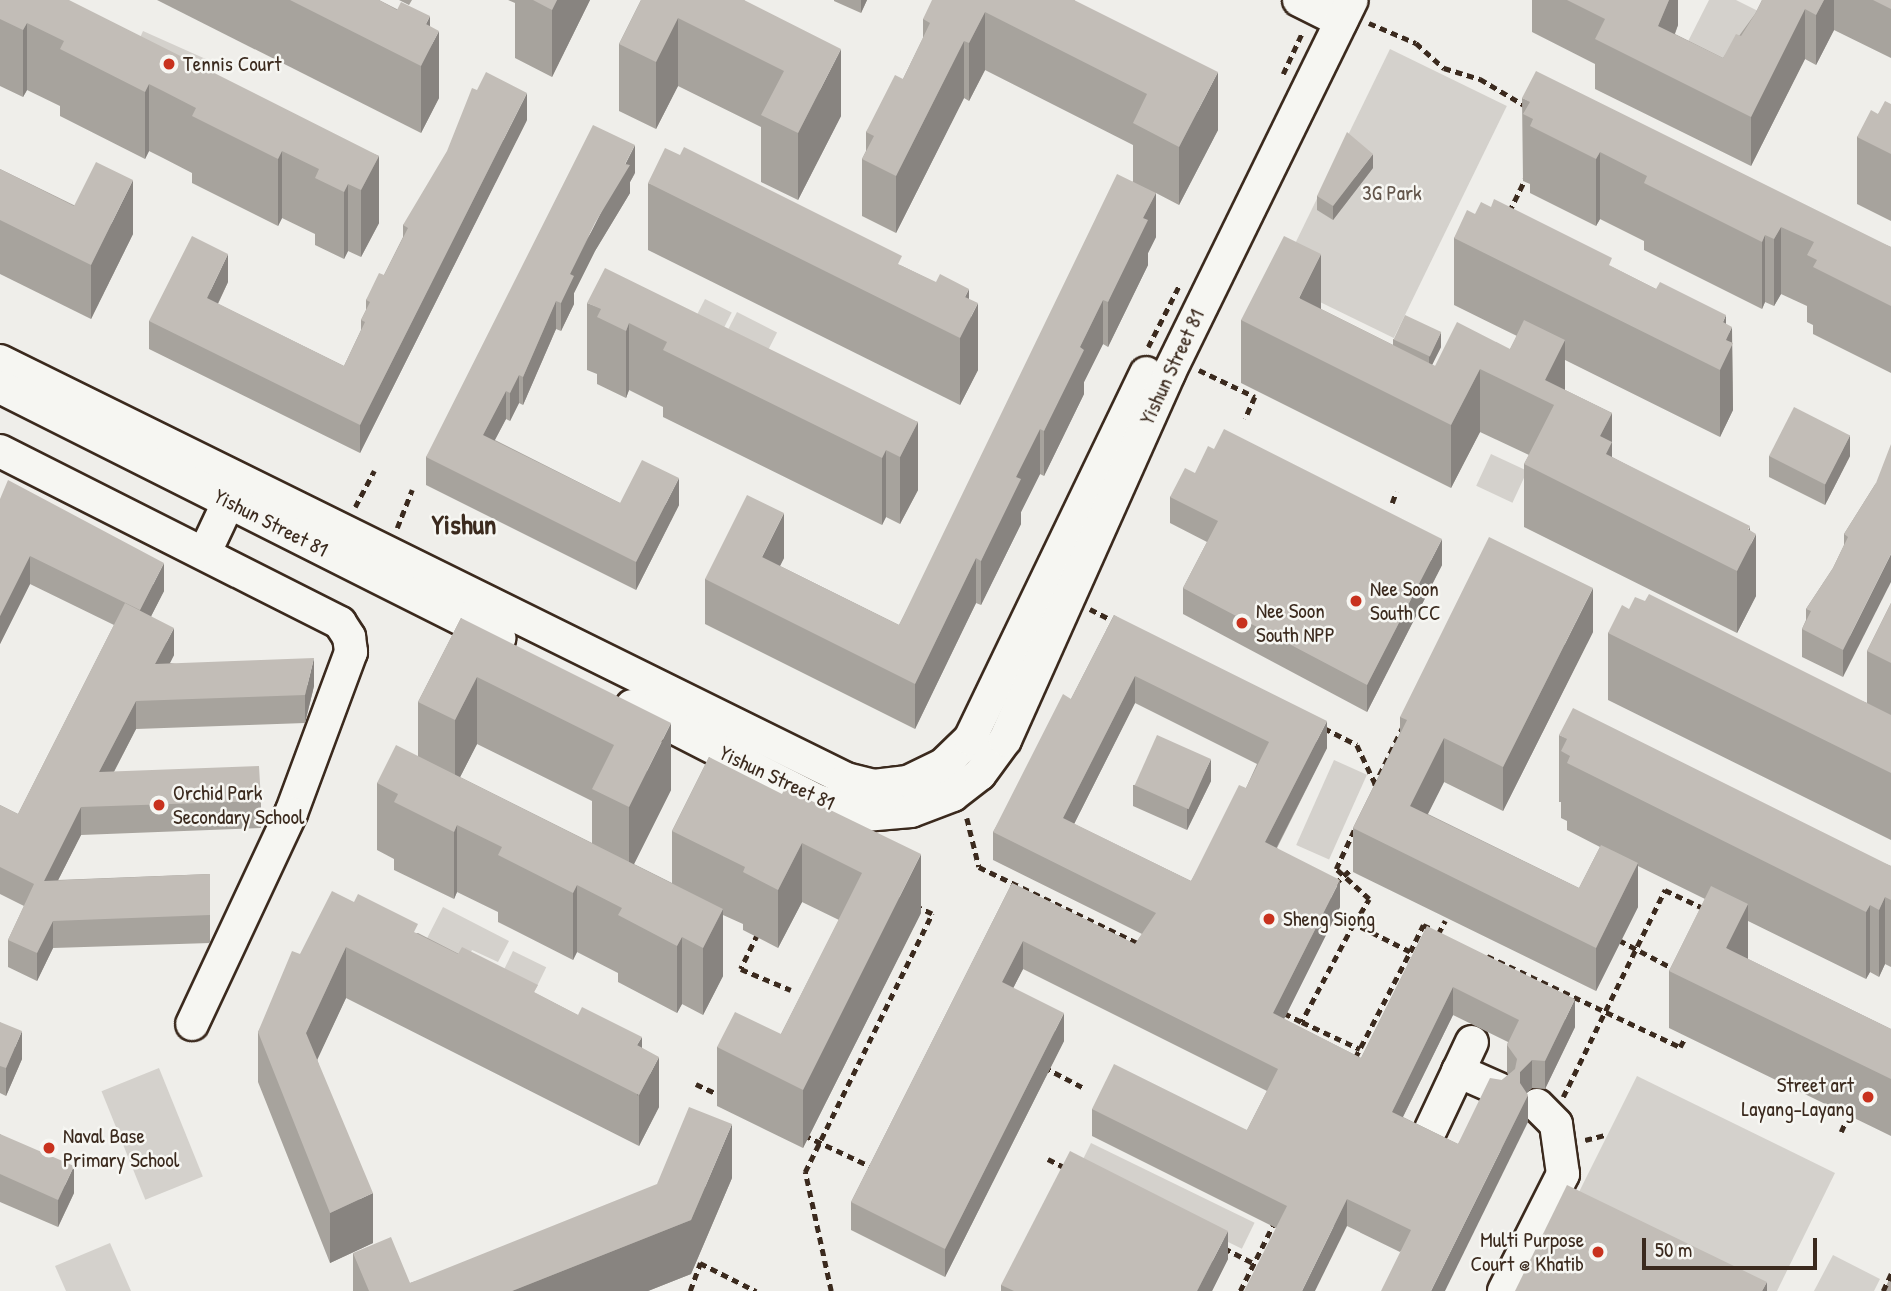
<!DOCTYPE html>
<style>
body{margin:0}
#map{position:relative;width:1891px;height:1291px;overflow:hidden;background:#efeeea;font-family:"Patrick Hand",sans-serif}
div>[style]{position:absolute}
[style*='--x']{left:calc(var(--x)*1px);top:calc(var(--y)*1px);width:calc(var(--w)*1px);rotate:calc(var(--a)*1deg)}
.green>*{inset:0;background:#d4d1cc;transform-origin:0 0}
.stream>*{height:7px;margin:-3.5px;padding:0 3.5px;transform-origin:3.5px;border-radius:3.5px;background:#afa8a1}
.path>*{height:4.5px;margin-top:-2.25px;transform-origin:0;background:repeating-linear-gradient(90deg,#3b2a1e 0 7px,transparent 0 12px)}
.roads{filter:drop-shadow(2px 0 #3b2a1e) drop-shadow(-2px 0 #3b2a1e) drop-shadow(0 2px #3b2a1e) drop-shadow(0 -2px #3b2a1e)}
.minor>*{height:32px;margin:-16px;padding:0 16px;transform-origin:16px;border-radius:16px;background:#f6f6f2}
.wall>*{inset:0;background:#a7a39d}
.shaded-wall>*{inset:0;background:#888480}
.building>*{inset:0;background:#c2bdb7;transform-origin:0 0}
.dots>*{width:19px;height:19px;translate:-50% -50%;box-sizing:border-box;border:4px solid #f6f6f2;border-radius:50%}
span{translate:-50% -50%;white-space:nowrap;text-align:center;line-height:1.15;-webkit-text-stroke:5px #f6f6f2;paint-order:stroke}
.poi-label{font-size:21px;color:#3b2a1e}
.left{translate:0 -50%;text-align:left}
.right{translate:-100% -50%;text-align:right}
.park-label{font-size:21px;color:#61544a}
.street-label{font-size:21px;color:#3b2a1e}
.district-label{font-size:28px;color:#3b2a1e;font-weight:700}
.scale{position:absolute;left:1642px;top:1238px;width:175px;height:32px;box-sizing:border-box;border:4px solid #3b2a1e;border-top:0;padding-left:9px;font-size:21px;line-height:24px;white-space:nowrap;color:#3b2a1e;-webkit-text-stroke:5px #f6f6f2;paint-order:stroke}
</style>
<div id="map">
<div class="green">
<i style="clip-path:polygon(1709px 0,1736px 0,1760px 12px,1720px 92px,1674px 69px)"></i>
<i style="left:143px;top:31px;width:76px;height:38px;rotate:24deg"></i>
<i style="left:1390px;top:49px;width:130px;height:258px;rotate:26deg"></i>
<i style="left:705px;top:299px;width:30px;height:56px;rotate:27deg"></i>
<i style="left:737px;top:312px;width:45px;height:64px;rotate:27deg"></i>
<i style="left:1491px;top:454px;width:40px;height:35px;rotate:25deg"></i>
<i style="left:1334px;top:760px;width:36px;height:93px;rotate:24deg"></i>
<i style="clip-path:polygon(443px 907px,509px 941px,498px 962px,472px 950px,460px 974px,419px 954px)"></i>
<i style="left:513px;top:951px;width:37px;height:45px;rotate:26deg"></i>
<i style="left:159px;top:1068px;width:117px;height:62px;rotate:68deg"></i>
<i style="clip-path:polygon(1637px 1076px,1835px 1173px,1777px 1291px,1750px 1291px,1573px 1204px)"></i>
<i style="left:1091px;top:1143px;width:182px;height:29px;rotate:26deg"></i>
<i style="clip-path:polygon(110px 1243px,131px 1291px,66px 1291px,55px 1266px)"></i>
<i style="clip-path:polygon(1833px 1255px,1880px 1279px,1874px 1291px,1814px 1291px)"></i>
</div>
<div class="stream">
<i style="--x:1887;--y:1291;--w:10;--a:-66"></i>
</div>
<div class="path">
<i style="--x:1369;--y:23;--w:51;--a:23.1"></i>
<i style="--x:1416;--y:43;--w:38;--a:42"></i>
<i style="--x:1444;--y:68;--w:38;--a:17"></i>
<i style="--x:1480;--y:79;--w:51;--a:30.6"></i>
<i style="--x:1283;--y:74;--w:47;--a:-65.1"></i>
<i style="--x:1509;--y:212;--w:37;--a:-64"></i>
<i style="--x:1148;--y:347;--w:68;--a:-63.1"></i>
<i style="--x:1199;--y:370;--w:62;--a:25.7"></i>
<i style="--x:1255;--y:397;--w:24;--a:114"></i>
<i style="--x:1392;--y:503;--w:12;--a:-70"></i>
<i style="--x:355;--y:507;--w:41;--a:-62.2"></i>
<i style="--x:397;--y:528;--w:41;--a:-68.5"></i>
<i style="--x:1090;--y:609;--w:27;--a:27"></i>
<i style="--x:1324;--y:728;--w:37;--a:27"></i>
<i style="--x:1357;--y:745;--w:42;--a:64.7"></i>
<i style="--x:1374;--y:786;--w:64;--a:-64.2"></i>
<i style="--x:967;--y:818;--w:50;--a:76.2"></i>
<i style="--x:979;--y:867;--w:178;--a:25.6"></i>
<i style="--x:1335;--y:884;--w:21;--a:-43"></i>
<i style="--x:1354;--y:924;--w:29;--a:-59"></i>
<i style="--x:1369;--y:899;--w:45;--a:-137.7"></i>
<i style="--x:1336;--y:869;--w:47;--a:-65.1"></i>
<i style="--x:758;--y:934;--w:39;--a:116"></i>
<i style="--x:741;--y:969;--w:54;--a:22.8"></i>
<i style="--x:1438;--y:934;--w:15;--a:-62"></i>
<i style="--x:1619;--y:940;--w:62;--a:27.8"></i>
<i style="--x:1410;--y:952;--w:30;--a:-64"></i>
<i style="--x:1423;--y:925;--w:10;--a:24"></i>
<i style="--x:1487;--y:956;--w:213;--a:25.2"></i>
<i style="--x:1680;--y:1047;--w:10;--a:-61"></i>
<i style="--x:1284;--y:1013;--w:20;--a:27"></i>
<i style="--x:1355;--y:1058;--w:119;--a:-62.6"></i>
<i style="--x:1410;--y:952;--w:63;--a:-153.4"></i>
<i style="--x:1354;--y:924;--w:111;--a:118"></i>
<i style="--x:1302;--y:1022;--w:64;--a:25"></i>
<i style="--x:1044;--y:1067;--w:45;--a:27.7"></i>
<i style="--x:696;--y:1084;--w:26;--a:25"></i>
<i style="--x:1563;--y:1097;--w:231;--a:-63.8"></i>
<i style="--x:1665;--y:890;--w:44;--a:25.4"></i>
<i style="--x:1841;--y:1132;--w:10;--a:-66"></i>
<i style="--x:804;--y:1135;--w:75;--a:25.2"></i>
<i style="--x:1585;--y:1140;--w:21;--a:-14"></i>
<i style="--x:1048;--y:1159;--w:20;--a:27"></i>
<i style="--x:1224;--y:1248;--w:34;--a:27"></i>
<i style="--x:690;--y:1291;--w:30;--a:-70"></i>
<i style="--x:700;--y:1263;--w:63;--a:26.6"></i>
<i style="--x:831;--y:1291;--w:122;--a:-102.3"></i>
<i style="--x:805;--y:1172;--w:288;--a:-63.8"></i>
<i style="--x:932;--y:914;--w:17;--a:-155"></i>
<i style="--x:1240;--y:1291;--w:76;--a:-63.4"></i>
<i style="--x:1883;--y:1291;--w:19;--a:-65"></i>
</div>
<div class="roads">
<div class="minor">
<i style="--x:1299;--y:0;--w:47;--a:26.6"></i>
<i style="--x:0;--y:361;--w:944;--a:26.29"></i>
<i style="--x:846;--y:779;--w:29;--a:14"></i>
<i style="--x:874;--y:786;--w:34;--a:-7"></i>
<i style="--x:908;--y:782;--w:39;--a:-26"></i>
<i style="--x:943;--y:765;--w:37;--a:-44"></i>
<i style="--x:970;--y:739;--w:406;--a:-64.3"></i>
<i style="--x:0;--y:387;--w:559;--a:26.7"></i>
<i style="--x:0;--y:451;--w:381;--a:26.8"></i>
<i style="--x:340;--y:623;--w:17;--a:57"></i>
<i style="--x:349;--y:637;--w:15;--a:82"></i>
<i style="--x:351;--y:652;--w:172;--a:110.4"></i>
<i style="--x:291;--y:813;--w:233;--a:115.1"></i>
<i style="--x:205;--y:552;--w:75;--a:-64.8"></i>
<i style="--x:632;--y:706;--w:209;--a:27.1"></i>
<i style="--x:818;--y:801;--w:49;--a:16.6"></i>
<i style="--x:865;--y:815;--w:46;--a:-5"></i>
<i style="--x:911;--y:811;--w:45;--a:-20.9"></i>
<i style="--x:953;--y:795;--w:34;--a:-38"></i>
<i style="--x:980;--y:774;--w:42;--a:-53.7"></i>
<i style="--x:1005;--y:740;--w:402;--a:-65.9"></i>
<i style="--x:1169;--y:373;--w:415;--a:-63.9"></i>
<i style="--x:1458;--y:1071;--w:45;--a:23.7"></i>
<i style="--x:1431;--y:1129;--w:96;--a:-64.8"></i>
<i style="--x:1504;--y:1291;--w:131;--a:-63.2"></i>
<i style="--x:1563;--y:1174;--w:50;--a:-98"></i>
<i style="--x:1556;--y:1124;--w:27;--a:-135"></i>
</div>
</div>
<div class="wall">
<i style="clip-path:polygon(0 0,379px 156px,379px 223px,361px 257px,348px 251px,344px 259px,315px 245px,315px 234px,282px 218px,278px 226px,192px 183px,192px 173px,163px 158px,149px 151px,145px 159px,60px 116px,60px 106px,27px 90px,23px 97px,0 86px)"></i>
<i style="clip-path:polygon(157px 0,379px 0,430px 26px,439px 98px,421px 133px)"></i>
<i style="clip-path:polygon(399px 0,412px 0,409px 5px)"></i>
<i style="clip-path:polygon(508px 0,590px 0,552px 77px,515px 58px,515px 3px)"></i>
<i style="clip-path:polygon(641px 0,744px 0,841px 116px,798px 200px,761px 182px,761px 127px,678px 86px,656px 129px,619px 111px,619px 44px)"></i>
<i style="clip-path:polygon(834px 0,867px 0,861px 13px,834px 1px)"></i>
<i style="clip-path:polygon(1074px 0,1218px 130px,1179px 205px,1156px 193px,1156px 237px,1148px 253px,1148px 265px,1108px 347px,1103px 344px,1084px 382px,1084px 394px,1044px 476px,1040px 474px,1021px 512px,1021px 524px,981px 605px,976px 603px,915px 729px,705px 624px,705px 579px,784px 558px,780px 566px,899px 625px,1133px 181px,1133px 145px,985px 70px,969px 101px,964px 98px,896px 233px,862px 216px,862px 159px,866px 151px,866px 132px,903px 79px,923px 38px,923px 19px)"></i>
<i style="clip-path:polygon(1532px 0,1678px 0,1678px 25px,1675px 34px,1723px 58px,1755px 14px,1762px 0,1891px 0,1891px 58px,1834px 30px,1816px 65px,1805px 59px,1751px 166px,1595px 89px,1595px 64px,1532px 32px)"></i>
<i style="clip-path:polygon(1522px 98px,1891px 247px,1891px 373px,1813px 334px,1813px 325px,1807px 322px,1807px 306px,1781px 294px,1774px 306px,1765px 302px,1762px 309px,1644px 250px,1644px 241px,1600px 219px,1596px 226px,1530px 193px,1530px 184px,1523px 181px)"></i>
<i style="clip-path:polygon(1891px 104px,1891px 221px,1857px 204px,1857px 137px,1878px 114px)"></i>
<i style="clip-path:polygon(527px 120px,360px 453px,149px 349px,149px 321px,228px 282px,218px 304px,344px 366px,361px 330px,361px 320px,366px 310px,366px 300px,384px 275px,403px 237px,403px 225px)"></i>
<i style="clip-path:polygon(1373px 168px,1333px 220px,1317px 210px,1317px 196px)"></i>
<i style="clip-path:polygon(0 169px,133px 234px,91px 319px,0 274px)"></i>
<i style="clip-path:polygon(635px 173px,630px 182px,630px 193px,595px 251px,574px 293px,574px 304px,561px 331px,556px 329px,523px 405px,519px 403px,510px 421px,506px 419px,495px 440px,620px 503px,679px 505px,636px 590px,426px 485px,426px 457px)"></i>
<i style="clip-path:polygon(648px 183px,902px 266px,969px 299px,978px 370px,960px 405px,648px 250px)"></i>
<i style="clip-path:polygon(1475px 214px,1612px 267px,1726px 324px,1732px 343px,1733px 410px,1720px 437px,1565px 360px,1565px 390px,1612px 413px,1612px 457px,1750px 530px,1756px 596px,1737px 633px,1524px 527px,1524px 464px,1529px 455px,1480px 432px,1451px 488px,1241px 383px,1241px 320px,1321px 309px,1393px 345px,1393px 339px,1441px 347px,1432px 365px,1435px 366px,1510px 349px,1517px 336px,1454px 305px,1454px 238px)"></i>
<i style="clip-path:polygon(587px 303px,918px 422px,918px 490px,900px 524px,886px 517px,882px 525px,663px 417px,663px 407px,629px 390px,626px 398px,597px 384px,597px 374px,587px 370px)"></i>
<i style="clip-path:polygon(1769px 456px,1850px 456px,1825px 505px,1769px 477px)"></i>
<i style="clip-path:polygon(1195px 473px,1442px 565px,1367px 712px,1183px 614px,1183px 588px,1207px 542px,1170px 523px,1170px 497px)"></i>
<i style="clip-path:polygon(1876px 483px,1843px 677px,1802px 657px,1802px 629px,1806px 620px,1806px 609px,1833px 568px,1844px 545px,1844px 534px)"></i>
<i style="clip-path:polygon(0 499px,164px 591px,151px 616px,174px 655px,170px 663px,314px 686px,305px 723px,136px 729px,114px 772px,261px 801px,261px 828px,81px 835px,58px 880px,210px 874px,210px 943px,53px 948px,37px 981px,8px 967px,8px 940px,24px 906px,0 894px,0 805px,18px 814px,114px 625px,30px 584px,0 644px)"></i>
<i style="clip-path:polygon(1891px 603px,1891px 840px,1608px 700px,1608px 633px,1629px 609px,1867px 703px,1867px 651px)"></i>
<i style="clip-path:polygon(evenodd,1114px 615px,1327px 748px,1277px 848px,1340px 907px,1284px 1019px,1361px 1058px,1427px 926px,1575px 1027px,1545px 1089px,1532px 1088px,1527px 1092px,1528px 1122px,1400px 1252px,1347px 1226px,1276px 1228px,1092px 1136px,1092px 1109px,1247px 1130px,1267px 1091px,1023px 969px,1013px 988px,1064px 1041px,945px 1277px,851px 1230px,851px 1202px,1012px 883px,1135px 944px,1142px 934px,993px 860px,993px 832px,1071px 699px,1114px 615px,1135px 703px,1257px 764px,1246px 788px,1191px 881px,1074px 824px,1135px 703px,1114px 615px,1453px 1015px,1508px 1042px,1507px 1045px,1507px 1072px,1508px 1075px,1502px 1080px,1458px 1144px,1403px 1117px,1453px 1015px)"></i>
<i style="clip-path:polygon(evenodd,461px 618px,671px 790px,634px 864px,672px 883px,672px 831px,709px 757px,921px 913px,803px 1148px,717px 1106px,717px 1047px,781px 1034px,839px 920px,802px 902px,778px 948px,743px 930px,743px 924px,723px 915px,723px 976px,703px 1015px,682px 1004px,677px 1013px,618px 982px,618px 973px,577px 952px,573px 960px,498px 922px,498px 912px,457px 892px,454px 899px,394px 870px,394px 859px,377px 850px,377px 783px,418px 756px,418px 702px,461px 618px,477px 744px,592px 801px,592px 843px,460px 777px,477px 744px)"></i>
<i style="clip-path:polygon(1593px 632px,1503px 811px,1444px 782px,1428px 814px,1579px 888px,1600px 847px,1567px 830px,1567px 821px,1561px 818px,1561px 802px,1559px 802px,1559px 735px,1891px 866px,1891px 967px,1885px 964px,1879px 977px,1870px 972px,1866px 979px,1748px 921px,1748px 959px,1891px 1029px,1891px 1136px,1669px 1028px,1669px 971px,1705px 899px,1638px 866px,1638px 907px,1596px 991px,1353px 872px,1353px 828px,1400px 733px,1400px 717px)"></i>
<i style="clip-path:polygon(1211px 781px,1187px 830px,1133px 806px,1133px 785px)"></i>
<i style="clip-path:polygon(418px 933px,642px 1048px,659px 1107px,639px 1146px,346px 998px,317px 1059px,373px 1243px,330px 1263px,258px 1082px,258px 1032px,300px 954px)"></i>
<i style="clip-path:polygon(0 1022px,22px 1059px,6px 1096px,0 1093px)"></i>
<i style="clip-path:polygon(0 1134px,74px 1193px,58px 1227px,0 1202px)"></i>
<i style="clip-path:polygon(732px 1178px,691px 1274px,648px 1291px,353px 1291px,353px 1253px,410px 1283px)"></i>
<i style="clip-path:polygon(1228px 1259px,1212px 1291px,1001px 1291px,1001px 1285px)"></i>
</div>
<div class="shaded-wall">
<i style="clip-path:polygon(557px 0,590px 0,552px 77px,552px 10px)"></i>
<i style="clip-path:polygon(861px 0,867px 0,861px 13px)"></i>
<i style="clip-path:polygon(1669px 0,1678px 0,1678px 25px,1660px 71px,1658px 26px)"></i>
<i style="clip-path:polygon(1824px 0,1834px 0,1834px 30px,1816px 65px,1816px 15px)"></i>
<i style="clip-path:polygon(1805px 9px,1805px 59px,1751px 166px,1751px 117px)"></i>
<i style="clip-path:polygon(985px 12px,985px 70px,969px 101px,969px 43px)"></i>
<i style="clip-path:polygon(430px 16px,430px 48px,439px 31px,439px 98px,421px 133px,421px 66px,426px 24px)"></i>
<i style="clip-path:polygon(678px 18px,678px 86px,656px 129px,656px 62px)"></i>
<i style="clip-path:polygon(27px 23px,27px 90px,23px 97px,23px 30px)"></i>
<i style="clip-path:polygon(964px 41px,964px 98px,896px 233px,896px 176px)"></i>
<i style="clip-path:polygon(841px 49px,841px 116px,798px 200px,798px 133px)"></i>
<i style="clip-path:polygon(1218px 72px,1218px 130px,1179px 205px,1179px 147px)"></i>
<i style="clip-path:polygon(149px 84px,149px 151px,145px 159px,145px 92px)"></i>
<i style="clip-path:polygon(527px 93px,527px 120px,360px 453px,360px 425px)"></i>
<i style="clip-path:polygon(635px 145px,635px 173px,630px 182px,630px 193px,595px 251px,574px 293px,574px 304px,561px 331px,561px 303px,570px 274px)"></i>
<i style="clip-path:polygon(282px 151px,282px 218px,278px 226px,278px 159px)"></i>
<i style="clip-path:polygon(1600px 152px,1600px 219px,1596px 226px,1596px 159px)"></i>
<i style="clip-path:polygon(1373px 154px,1373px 168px,1333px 220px,1333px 206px)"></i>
<i style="clip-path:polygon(379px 156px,379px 223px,361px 257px,361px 190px)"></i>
<i style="clip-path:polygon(133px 180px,133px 234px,91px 319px,91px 265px)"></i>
<i style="clip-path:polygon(348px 184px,348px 251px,344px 259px,344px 192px)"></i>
<i style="clip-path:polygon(1156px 193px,1156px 237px,1148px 253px,1148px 265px,1108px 347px,1108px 302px,1143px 218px)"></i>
<i style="clip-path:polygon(1781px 227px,1781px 294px,1774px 306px,1774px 239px)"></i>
<i style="clip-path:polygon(1765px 235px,1765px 302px,1762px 309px,1762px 242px)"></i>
<i style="clip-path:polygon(228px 254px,228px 282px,207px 326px,207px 298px)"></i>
<i style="clip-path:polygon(1321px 254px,1321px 317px,1299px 298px)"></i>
<i style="clip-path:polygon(969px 289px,969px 321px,978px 303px,978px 370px,960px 405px,960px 338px,965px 297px)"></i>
<i style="clip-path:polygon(1103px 300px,1103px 344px,1084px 382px,1084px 394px,1044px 476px,1044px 431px,1080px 347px)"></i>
<i style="clip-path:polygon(556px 301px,556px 329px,523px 405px,523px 377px)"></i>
<i style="clip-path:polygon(1726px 315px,1726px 339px,1732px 327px,1733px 410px,1720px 437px,1720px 370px,1723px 322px)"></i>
<i style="clip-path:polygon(629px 323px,629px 390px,626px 398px,626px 331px)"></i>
<i style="clip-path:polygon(1441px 332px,1441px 347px,1429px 371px,1429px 357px)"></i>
<i style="clip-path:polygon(1565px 340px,1565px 402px,1554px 405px,1545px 380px)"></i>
<i style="clip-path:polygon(1480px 369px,1480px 432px,1451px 488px,1451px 425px)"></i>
<i style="clip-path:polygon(519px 375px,519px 403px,510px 421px,510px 393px)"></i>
<i style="clip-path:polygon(506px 391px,506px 419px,483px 462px,483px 435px)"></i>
<i style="clip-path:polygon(1612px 413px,1612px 504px,1600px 436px)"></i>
<i style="clip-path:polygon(918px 422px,918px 490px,900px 524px,900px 457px)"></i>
<i style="clip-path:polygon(1040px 429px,1040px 474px,1021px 512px,1021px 524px,981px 605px,981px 561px,1016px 477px)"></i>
<i style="clip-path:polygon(1850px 435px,1850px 456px,1825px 505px,1825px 484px)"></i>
<i style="clip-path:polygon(886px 450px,886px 517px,882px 525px,882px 458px)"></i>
<i style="clip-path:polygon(679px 478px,679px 505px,636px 590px,636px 562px)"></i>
<i style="clip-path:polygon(784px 513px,784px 558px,762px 601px,762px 557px)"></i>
<i style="clip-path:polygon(1750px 526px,1750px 546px,1756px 534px,1756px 596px,1737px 633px,1737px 571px)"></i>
<i style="clip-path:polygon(1442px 539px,1442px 565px,1367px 712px,1367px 685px)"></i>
<i style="clip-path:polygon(1891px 554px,1891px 582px,1843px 677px,1843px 650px)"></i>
<i style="clip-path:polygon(30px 556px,30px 584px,0 644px,0 616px)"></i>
<i style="clip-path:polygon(976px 558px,976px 603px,915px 729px,915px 684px)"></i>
<i style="clip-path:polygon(164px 563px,164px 591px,140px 638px,140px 610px)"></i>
<i style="clip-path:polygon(1593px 588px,1593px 632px,1503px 811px,1503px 767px)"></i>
<i style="clip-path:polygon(174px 628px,174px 655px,155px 692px,155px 664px)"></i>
<i style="clip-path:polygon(314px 658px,314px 686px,305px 723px,305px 695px)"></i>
<i style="clip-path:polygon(1135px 676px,1135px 703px,1063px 846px,1063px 818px)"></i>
<i style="clip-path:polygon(477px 677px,477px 744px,455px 787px,455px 720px)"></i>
<i style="clip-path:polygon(136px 701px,136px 729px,99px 800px,99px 772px)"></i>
<i style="clip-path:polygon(1327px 721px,1327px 748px,1265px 870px,1265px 842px)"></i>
<i style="clip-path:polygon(671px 723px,671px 790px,629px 874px,629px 807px)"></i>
<i style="clip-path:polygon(1444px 738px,1444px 782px,1410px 849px,1410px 806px)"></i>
<i style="clip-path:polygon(1211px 759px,1211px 781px,1187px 830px,1187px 809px)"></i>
<i style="clip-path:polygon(81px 807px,81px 835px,44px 908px,44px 881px)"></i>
<i style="clip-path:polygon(457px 825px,457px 892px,454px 899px,454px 832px)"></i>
<i style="clip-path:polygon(802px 843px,802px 902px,778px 948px,778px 890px)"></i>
<i style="clip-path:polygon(921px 854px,921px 913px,803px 1148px,803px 1090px)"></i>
<i style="clip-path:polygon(1638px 863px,1638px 907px,1596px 991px,1596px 948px)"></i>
<i style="clip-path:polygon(1340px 880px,1340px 907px,1273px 1041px,1273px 1013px)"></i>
<i style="clip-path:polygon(577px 885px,577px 952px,573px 960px,573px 893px)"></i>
<i style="clip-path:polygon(1885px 897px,1885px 964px,1879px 977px,1879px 910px)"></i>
<i style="clip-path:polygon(1748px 904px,1748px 961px,1726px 948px)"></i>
<i style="clip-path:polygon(1870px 905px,1870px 972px,1866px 979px,1866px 912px)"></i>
<i style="clip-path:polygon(723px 909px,723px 976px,703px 1015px,703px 948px)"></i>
<i style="clip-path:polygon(53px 921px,53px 948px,37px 981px,37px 953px)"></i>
<i style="clip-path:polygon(682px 937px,682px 1004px,677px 1013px,677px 946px)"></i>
<i style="clip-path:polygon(1023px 941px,1023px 969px,1002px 1010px,1002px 982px)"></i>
<i style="clip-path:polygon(346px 947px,346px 998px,306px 1084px,306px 1033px)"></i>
<i style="clip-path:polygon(1453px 987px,1453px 1015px,1392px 1139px,1392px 1112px)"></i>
<i style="clip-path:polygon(1575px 999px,1575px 1027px,1545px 1089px,1545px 1061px)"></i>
<i style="clip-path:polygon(1064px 1013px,1064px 1041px,945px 1277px,945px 1249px)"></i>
<i style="clip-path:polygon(22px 1031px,22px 1059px,6px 1096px,6px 1068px)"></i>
<i style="clip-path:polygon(642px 1037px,642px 1088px,637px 1096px,637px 1045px)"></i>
<i style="clip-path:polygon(659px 1057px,659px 1107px,639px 1146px,639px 1095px)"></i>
<i style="clip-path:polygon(1532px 1060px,1532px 1088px,1520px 1100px,1520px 1072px)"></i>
<i style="clip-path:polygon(1528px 1095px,1528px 1122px,1445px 1291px,1431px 1291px)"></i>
<i style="clip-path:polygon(732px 1124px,732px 1178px,691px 1274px,648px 1291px,512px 1291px,691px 1220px)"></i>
<i style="clip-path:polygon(74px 1166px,74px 1193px,58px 1227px,58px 1200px)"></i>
<i style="clip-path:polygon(373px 1193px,373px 1243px,330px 1263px,330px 1213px)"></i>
<i style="clip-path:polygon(1347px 1199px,1347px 1226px,1315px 1291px,1302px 1291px)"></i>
<i style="clip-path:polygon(1228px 1231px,1228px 1259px,1212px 1291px,1197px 1291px)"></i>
<i style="clip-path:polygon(1767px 1282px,1767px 1291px,1762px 1291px)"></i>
</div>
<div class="building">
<i style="clip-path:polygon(0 0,69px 0,379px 156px,361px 190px,348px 184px,344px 192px,315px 178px,319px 169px,282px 151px,278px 159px,192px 116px,196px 108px,163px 91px,149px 84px,145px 92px,60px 49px,64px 41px,27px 23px,23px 30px,0 19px)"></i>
<i style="clip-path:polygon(290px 0,379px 0,397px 10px,401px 2px,430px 16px,426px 24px,439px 31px,421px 66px)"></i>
<i style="clip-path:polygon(533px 0,557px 0,552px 10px)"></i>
<i style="clip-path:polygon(641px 0,744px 0,841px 49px,798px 133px,761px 115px,784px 71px,678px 18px,656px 62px,619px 44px)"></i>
<i style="clip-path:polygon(932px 0,1074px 0,1218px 72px,1179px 147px,1133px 123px,1147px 94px,985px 12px,969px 43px,964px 41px,896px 176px,862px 159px,874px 136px,866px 132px,895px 75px,903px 79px,930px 23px,923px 19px)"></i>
<i style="clip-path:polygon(1567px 0,1669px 0,1658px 26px,1723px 58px,1736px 34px,1741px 36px,1755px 14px,1762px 0,1824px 0,1816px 15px,1805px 9px,1751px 117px,1595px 39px,1605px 19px)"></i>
<i style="clip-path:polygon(1873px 0,1891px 0,1891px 9px)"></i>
<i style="clip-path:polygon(1536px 71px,1891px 247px,1891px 306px,1813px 267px,1817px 260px,1807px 255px,1814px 242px,1781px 227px,1774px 239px,1765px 235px,1762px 242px,1644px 183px,1647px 176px,1600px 152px,1596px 159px,1530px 126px,1533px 119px,1523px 114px,1530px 102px,1522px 98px)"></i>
<i style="clip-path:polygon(486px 72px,527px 93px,360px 425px,149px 321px,192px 236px,228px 254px,207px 298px,344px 366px,365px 322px,361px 320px,370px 302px,366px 300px,379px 273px,384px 275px,408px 228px,403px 225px,447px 151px,472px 88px,477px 90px)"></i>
<i style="clip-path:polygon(1885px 101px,1891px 104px,1891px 154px,1857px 137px,1871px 110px,1878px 114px)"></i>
<i style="clip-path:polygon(593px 125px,635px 145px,625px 164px,630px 165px,595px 223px,570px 274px,574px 276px,561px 303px,556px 301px,523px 377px,519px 375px,510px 393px,506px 391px,483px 435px,620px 503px,642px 460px,679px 478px,636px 562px,426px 457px)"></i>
<i style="clip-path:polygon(1347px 132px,1373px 154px,1333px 206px,1317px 196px)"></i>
<i style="clip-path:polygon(684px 147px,902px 256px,898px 264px,936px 282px,940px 274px,969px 289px,965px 297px,978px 303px,960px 338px,648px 183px,665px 148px,680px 155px)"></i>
<i style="clip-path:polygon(96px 162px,133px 180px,91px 265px,0 220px,0 169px,74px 206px)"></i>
<i style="clip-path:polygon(1117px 174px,1156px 193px,1143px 218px,1148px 220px,1108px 302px,1103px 300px,1080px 347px,1084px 350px,1044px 431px,1040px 429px,1016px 477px,1021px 479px,981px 561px,976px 558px,915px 684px,705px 579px,747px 495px,784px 513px,762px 557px,899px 625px)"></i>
<i style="clip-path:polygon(1494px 199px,1612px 258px,1609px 265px,1656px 289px,1660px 282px,1726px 315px,1723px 322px,1732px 327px,1726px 340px,1733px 343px,1720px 370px,1454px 238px,1467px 210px,1475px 214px,1481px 202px,1491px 207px)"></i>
<i style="clip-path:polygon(1284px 236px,1321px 254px,1299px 298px,1435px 366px,1457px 322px,1510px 349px,1524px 320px,1565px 340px,1545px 380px,1612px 413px,1600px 436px,1612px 442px,1606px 454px,1750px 526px,1748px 529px,1756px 534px,1737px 571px,1524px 464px,1554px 405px,1480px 369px,1451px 425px,1241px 320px)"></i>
<i style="clip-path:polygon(605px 268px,918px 422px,900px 457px,886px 450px,882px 458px,663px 350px,667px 342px,629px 323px,626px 331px,597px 317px,601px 309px,587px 303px)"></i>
<i style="left:1405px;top:315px;width:40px;height:27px;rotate:25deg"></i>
<i style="left:1794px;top:407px;width:63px;height:55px;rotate:27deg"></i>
<i style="clip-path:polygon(1224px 429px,1442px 539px,1367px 685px,1183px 588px,1218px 521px,1170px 497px,1185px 468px,1195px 473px,1208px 446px,1214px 449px)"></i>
<i style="clip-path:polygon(1891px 444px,1891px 554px,1843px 650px,1802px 629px,1811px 611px,1806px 609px,1833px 568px,1848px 537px,1844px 534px,1876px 483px)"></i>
<i style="clip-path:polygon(8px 480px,164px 563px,140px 610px,30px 556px,0 616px,0 499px)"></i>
<i style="clip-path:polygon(1489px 537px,1593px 588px,1503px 767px,1444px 738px,1410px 806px,1579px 888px,1601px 845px,1638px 863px,1596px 948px,1353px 828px,1407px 720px,1400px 717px)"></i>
<i style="clip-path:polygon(1649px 594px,1891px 715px,1891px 773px,1608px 633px,1622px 605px,1629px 609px,1635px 597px,1645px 601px)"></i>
<i style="clip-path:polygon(125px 603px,174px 628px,155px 664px,314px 658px,305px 695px,136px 701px,99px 772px,259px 766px,261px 801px,81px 807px,44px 881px,210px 874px,210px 915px,53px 921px,37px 953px,8px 940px,34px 884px,0 867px,0 805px,18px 814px)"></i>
<i style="clip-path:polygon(1891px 603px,1891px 663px,1867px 651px)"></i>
<i style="clip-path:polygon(evenodd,1114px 615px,1327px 721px,1265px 842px,1340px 880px,1273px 1013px,1361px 1058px,1427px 926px,1575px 999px,1545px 1061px,1532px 1060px,1520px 1072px,1520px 1083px,1528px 1095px,1431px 1291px,1381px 1291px,1411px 1230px,1347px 1199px,1302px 1291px,1244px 1291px,1287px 1206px,1092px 1109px,1114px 1064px,1247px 1130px,1278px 1069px,1023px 941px,1002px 982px,1064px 1013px,945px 1249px,851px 1202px,1012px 883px,1135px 944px,1156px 913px,993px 832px,1063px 694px,1071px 699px,1114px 615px,1135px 676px,1269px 742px,1246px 788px,1239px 785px,1191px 881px,1063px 818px,1135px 676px,1114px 615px,1453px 987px,1519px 1020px,1507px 1045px,1517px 1059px,1515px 1069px,1502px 1080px,1490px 1078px,1458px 1144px,1392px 1112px,1453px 987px)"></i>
<i style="clip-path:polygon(461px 618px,671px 723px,629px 807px,592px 789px,614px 745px,477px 677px,455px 720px,418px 702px)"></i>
<i style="clip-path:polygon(1573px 708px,1891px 866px,1891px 900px,1885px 897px,1879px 910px,1870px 905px,1866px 912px,1567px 763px,1570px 756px,1561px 751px,1567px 739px,1559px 735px)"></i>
<i style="left:1157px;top:735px;width:59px;height:55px;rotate:24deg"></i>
<i style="clip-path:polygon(396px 745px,723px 909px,703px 948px,682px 937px,677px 946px,618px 915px,622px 908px,577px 885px,573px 893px,498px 855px,502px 847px,457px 825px,454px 832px,394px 802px,398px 794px,377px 783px)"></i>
<i style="clip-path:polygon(709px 757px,782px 794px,785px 788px,921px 854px,803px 1090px,717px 1047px,735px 1012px,781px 1034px,862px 873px,802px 843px,778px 890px,743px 872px,745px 867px,672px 831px)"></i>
<i style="clip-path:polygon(1711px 886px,1748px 904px,1726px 948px,1891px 1029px,1891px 1079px,1669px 971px)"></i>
<i style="clip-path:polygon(332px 891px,354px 902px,358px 894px,418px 924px,414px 932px,458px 954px,462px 947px,538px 985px,534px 992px,578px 1015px,582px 1007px,642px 1037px,637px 1045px,659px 1057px,639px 1095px,346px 947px,306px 1033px,373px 1193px,330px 1213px,258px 1032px,292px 951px,300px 954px)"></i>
<i style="clip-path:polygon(0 1022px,22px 1031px,6px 1068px,0 1066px)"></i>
<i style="clip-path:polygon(689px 1107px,732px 1124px,691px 1220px,512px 1291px,369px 1291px,353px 1253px,391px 1237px,410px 1283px,657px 1184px)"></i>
<i style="clip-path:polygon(0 1134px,74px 1166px,58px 1200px,0 1174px)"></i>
<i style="clip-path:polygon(1070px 1151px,1228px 1231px,1197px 1291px,1014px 1291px,1001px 1285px)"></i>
<i style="clip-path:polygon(1567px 1185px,1767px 1282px,1762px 1291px,1515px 1291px)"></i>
</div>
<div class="dots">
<i style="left:169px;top:64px;background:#c8321e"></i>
<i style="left:1356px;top:601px;background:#c8321e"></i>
<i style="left:1242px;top:623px;background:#c8321e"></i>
<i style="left:159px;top:805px;background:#c8321e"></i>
<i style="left:1269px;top:919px;background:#c8321e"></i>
<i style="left:1868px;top:1097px;background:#c8321e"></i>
<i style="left:49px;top:1148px;background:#c8321e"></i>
<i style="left:1598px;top:1252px;background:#c8321e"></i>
</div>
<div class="poi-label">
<span class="left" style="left:183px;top:64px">Tennis Court</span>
<span class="left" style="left:1370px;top:601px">Nee Soon<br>South CC</span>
<span class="left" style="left:1256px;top:623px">Nee Soon<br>South NPP</span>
<span class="left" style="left:173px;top:805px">Orchid Park<br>Secondary School</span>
<span class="left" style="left:1283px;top:919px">Sheng Siong</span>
<span class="right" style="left:1854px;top:1097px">Street art<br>Layang-Layang</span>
<span class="left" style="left:63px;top:1148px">Naval Base<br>Primary School</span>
<span class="right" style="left:1584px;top:1252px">Multi Purpose<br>Court @ Khatib</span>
</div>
<div class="park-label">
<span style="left:1392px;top:193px">3G Park</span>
</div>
<div class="street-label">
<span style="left:1172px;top:367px;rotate:-65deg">Yishun Street 81</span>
<span style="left:271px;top:523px;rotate:27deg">Yishun Street 81</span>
<span style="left:777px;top:778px;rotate:25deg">Yishun Street 81</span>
</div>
<div class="district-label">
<span style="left:464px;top:524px">Yishun</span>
</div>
<div class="scale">50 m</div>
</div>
